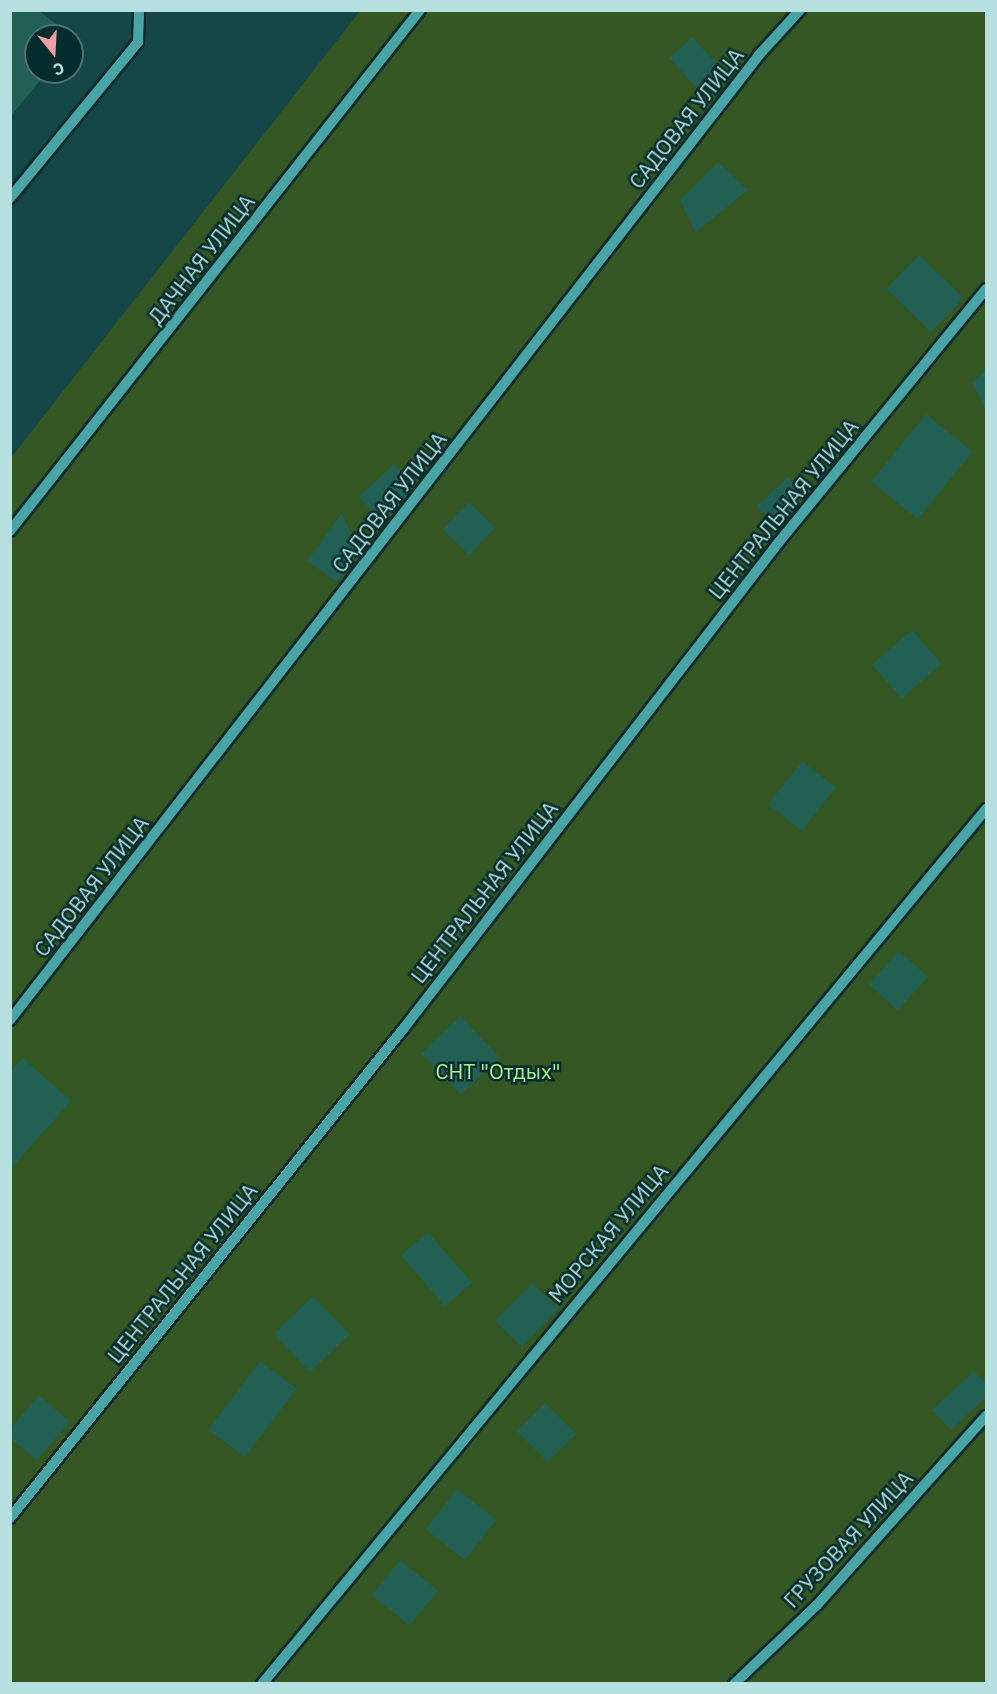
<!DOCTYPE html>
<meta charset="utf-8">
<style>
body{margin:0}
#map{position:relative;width:997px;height:1694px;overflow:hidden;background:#164748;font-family:"IBM Plex Sans",sans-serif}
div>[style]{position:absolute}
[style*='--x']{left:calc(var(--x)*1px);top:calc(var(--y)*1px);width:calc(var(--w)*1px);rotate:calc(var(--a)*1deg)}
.green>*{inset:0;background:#345723}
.building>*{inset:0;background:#226053;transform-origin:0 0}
.roads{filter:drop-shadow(2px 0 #0e2b2b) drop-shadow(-2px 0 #0e2b2b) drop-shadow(0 2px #0e2b2b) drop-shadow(0 -2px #0e2b2b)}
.minor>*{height:10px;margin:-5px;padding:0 5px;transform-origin:5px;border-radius:5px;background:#49a4a6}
span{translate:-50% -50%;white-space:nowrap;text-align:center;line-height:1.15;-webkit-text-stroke:5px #032c2d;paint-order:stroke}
.street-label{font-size:21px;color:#b6dfe0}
.park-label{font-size:21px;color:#aef091}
.frame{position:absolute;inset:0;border:12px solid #b6dfe0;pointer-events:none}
.north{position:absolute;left:24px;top:24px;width:60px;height:60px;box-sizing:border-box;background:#032c2d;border:2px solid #4b7475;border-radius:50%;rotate:162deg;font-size:16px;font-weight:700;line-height:24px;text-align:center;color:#b6dfe0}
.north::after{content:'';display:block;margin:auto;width:21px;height:27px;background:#f49b9f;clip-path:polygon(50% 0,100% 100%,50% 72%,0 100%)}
</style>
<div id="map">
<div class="green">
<i style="clip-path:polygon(360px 11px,986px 11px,986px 1683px,11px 1683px,10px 459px)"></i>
</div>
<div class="building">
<i style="clip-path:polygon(10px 10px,38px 10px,71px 36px,36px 36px,36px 72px,47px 72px,10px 117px)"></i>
<i style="left:692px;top:37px;width:50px;height:31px;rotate:47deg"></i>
<i style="clip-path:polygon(718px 162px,748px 190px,695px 233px,680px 200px)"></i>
<i style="left:919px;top:255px;width:62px;height:47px;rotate:44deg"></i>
<i style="clip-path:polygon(986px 370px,986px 409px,972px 383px)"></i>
<i style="left:926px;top:414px;width:60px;height:87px;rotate:39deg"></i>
<i style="left:394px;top:464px;width:33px;height:48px;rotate:47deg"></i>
<i style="left:788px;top:477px;width:25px;height:43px;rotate:47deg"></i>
<i style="left:469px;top:502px;width:37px;height:38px;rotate:44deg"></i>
<i style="clip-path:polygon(342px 513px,359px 552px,337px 582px,307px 561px)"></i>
<i style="left:912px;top:630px;width:45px;height:53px;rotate:49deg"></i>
<i style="left:802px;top:761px;width:43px;height:55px;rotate:38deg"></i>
<i style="left:899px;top:951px;width:39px;height:45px;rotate:42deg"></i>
<i style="left:460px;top:1016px;width:57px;height:54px;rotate:46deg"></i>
<i style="clip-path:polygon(23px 1058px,71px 1101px,10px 1170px,10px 1072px)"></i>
<i style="left:428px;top:1232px;width:67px;height:36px;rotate:49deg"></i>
<i style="left:532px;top:1283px;width:37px;height:53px;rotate:44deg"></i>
<i style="left:313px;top:1296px;width:53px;height:55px;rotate:46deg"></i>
<i style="left:260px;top:1361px;width:46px;height:86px;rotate:37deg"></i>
<i style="clip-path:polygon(974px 1371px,986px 1384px,986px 1397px,951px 1430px,932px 1410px)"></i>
<i style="clip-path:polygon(39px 1395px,70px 1422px,37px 1460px,10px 1438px,10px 1429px)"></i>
<i style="left:545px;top:1403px;width:44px;height:40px;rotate:45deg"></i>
<i style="left:457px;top:1489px;width:50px;height:51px;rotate:38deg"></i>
<i style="left:400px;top:1560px;width:49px;height:45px;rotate:39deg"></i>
</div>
<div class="roads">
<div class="minor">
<i style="--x:10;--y:198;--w:202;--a:-50.6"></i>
<i style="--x:138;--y:42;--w:32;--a:-88"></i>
<i style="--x:10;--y:531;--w:663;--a:-51.8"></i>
<i style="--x:10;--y:1020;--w:1222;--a:-52.18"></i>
<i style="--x:759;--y:55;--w:61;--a:-47.7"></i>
<i style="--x:10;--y:1518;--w:629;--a:-51.2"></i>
<i style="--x:404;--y:1028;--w:614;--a:-52.35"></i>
<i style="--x:779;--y:542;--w:327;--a:-50.7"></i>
<i style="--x:262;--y:1684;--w:1136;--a:-50.39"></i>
<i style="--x:734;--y:1684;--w:115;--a:-43.6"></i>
<i style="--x:817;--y:1605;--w:254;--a:-48.2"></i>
</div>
</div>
<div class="street-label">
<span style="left:686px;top:118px;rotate:-52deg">САДОВАЯ УЛИЦА</span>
<span style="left:201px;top:259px;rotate:-52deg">ДАЧНАЯ УЛИЦА</span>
<span style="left:389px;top:502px;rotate:-52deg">САДОВАЯ УЛИЦА</span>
<span style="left:783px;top:509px;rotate:-51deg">ЦЕНТРАЛЬНАЯ УЛИЦА</span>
<span style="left:91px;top:886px;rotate:-52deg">САДОВАЯ УЛИЦА</span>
<span style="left:484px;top:892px;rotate:-52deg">ЦЕНТРАЛЬНАЯ УЛИЦА</span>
<span style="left:608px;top:1233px;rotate:-50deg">МОРСКАЯ УЛИЦА</span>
<span style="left:182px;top:1273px;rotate:-51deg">ЦЕНТРАЛЬНАЯ УЛИЦА</span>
<span style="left:848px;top:1539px;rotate:-47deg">ГРУЗОВАЯ УЛИЦА</span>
</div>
<div class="park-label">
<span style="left:498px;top:1071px">СНТ "Отдых"</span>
</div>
<div class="frame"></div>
<div class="north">С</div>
</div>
